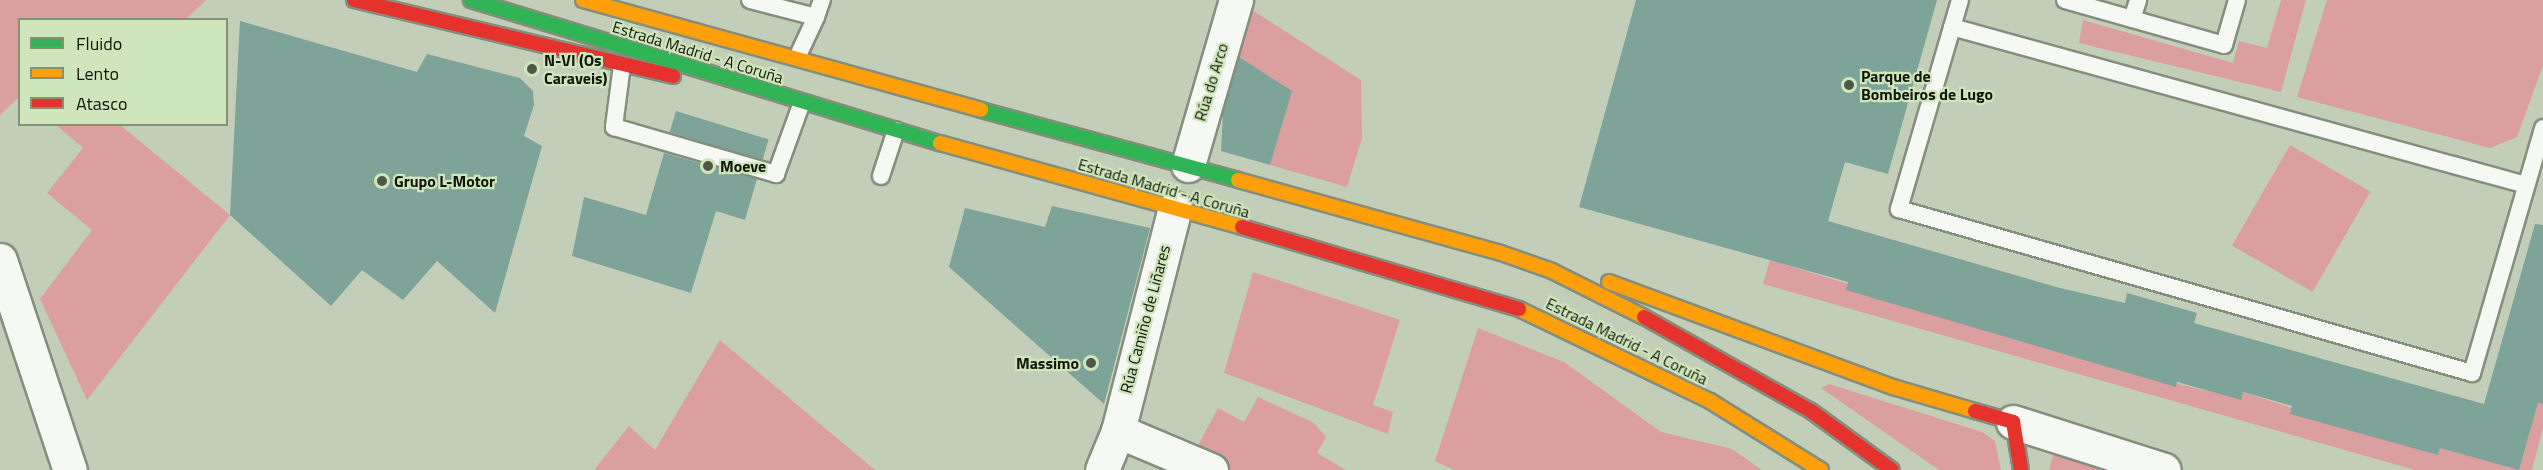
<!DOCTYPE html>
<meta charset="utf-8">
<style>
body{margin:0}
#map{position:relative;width:2543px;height:470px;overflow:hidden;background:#c3ceb8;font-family:"Titillium Web",sans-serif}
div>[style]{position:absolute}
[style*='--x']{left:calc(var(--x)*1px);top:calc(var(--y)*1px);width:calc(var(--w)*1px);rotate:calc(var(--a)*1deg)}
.green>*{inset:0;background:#db9fa0;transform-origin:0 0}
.building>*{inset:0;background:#7ea398;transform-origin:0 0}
.roads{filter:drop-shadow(2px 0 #858e7d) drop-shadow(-2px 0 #858e7d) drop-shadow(0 2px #858e7d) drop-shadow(0 -2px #858e7d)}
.lane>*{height:16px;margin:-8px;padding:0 8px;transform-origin:8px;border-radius:8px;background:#f6f8f4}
.street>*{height:33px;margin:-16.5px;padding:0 16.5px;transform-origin:16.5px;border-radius:16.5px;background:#f6f8f4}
.fast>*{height:14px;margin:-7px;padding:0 7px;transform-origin:7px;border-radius:7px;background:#30b455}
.slow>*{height:14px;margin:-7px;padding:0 7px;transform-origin:7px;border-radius:7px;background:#ff9f0a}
.jam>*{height:14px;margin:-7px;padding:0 7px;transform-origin:7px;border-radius:7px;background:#e5322d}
.dots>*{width:16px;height:16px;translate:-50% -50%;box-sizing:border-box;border:3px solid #cfe5bb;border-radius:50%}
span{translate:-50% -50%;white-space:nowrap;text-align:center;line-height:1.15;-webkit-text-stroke:4.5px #cfe5bb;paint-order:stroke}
.street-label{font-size:16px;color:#101708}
.poi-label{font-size:16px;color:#101708;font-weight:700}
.left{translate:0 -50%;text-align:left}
.right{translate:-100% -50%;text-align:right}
.legend{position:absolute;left:18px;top:18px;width:210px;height:108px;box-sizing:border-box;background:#cfe5bb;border:2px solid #839373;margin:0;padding:8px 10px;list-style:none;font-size:18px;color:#101708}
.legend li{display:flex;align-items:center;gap:12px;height:30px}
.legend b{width:30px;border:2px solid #839373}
</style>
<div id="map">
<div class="green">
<i style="clip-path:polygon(0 0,206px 0,186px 19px,20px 20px,19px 97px,0 115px)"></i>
<i style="clip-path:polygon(2281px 0,2306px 0,2281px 92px,2079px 43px,2083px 20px,2233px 63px,2239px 41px,2267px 48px)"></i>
<i style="clip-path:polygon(2327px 0,2543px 0,2543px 65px,2517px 137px,2490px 148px,2297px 97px)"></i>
<i style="clip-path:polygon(1252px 10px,1361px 80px,1362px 138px,1347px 187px,1270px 165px,1291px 91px,1237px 56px)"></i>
<i style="clip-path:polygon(56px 125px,120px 125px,230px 215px,87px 400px,40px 299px,92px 230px,47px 193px,83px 148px)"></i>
<i style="left:2290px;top:145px;width:93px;height:116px;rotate:30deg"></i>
<i style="clip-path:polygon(1770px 260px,2108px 363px,2107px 367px,2241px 399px,2243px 392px,2438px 455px,2440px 448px,2519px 469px,2538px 403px,2543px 404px,2543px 428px,2532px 470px,2415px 470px,1763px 284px)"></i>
<i style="clip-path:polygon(1253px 272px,1400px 320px,1373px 405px,1393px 412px,1388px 434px,1224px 373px)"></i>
<i style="clip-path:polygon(1478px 328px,1564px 362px,1661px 432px,1732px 449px,1762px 470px,1454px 470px,1435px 461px)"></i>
<i style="clip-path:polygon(720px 340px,875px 470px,594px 470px,629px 426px,655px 450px)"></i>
<i style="clip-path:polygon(1829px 384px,1982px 432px,1995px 441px,2001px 470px,1939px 470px,1821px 388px)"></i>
<i style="clip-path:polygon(1258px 397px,1314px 423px,1326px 437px,1317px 453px,1346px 470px,1227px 470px,1195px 451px,1218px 408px,1244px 422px)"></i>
<i style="clip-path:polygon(2054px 452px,2112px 470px,2049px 470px)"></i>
</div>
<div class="building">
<i style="clip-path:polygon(1636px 0,1937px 0,1888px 174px,1845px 162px,1828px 221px,2060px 288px,2125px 303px,2127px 293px,2197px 313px,2194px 323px,2484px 404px,2535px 224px,2543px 225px,2543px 404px,2538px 403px,2519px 470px,2440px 448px,2438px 455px,2290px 414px,2292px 406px,2243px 392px,2241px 400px,2177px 382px,2176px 387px,1846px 290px,1848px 282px,1579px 207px)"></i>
<i style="clip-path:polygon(240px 21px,417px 72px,427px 54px,520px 78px,533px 91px,534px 105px,524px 136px,542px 146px,495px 313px,437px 261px,403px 300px,362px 270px,331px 306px,230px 215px)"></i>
<i style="clip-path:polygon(1239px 57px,1292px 91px,1270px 165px,1221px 151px,1223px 112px)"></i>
<i style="left:676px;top:111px;width:97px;height:22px;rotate:17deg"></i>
<i style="clip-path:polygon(664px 153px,757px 179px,745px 220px,716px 211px,691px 293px,572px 256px,584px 197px,646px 215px)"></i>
<i style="clip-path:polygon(1052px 206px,1150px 228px,1104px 404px,949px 267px,965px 208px,1045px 227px)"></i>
</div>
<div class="roads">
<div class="lane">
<i style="--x:750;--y:0;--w:68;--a:14.4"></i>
<i style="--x:816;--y:17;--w:38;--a:115"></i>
<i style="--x:1960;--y:0;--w:218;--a:106.3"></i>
<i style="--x:1899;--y:209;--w:596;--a:15.97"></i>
<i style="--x:2472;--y:373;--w:255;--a:-73.8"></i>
<i style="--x:2065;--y:0;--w:165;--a:15.8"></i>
<i style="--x:2224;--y:45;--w:47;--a:-73.9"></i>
<i style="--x:816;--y:17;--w:18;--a:-71"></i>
<i style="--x:2132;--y:19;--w:20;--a:-72"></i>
<i style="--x:1952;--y:27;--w:595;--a:15.39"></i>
<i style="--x:622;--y:65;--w:63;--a:97.4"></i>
<i style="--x:614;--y:127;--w:169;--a:16.2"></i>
<i style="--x:776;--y:174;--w:73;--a:-70.1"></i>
<i style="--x:881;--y:176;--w:48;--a:-71.9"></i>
</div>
<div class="street">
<i style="--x:1188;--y:165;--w:172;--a:-73.8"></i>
<i style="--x:0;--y:260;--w:221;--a:71.6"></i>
<i style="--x:2013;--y:422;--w:158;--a:17.6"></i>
<i style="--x:1118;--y:431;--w:101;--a:22.8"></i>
<i style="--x:1102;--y:470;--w:42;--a:-67.7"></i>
<i style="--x:1118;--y:431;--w:230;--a:-75.7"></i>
</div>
<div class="fast">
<i style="--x:471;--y:0;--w:490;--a:17"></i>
<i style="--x:981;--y:110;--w:266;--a:15.2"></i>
</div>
<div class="slow">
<i style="--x:583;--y:0;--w:413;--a:15.4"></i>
<i style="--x:940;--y:143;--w:313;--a:15.5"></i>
<i style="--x:1238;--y:180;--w:273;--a:15.5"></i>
<i style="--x:1501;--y:253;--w:54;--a:19.4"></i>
<i style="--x:1552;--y:271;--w:103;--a:26.6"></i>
<i style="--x:1609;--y:282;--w:303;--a:20.3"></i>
<i style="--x:1893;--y:387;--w:85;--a:16.3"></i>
<i style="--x:1519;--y:309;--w:212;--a:25.7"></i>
<i style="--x:1710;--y:401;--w:131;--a:31.9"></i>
</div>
<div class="jam">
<i style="--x:354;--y:0;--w:328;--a:13.4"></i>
<i style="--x:1242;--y:227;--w:289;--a:16.5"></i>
<i style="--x:1644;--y:317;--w:192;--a:29.4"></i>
<i style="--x:1811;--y:411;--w:100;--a:36.1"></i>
<i style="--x:1975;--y:411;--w:40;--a:16"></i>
<i style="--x:2013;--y:422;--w:49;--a:80.5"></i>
</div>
</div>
<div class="dots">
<i style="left:532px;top:69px;background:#4f5746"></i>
<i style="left:1849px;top:85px;background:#4f5746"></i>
<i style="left:708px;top:166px;background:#4f5746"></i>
<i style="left:382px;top:181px;background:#4f5746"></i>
<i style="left:1091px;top:363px;background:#4f5746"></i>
</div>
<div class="street-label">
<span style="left:698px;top:52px;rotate:17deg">Estrada Madrid - A Coruña</span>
<span style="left:1211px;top:82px;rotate:-73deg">Rúa do Arco</span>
<span style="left:1164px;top:188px;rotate:16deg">Estrada Madrid - A Coruña</span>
<span style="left:1145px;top:319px;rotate:-75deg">Rúa Camiño de Liñares</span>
<span style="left:1627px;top:341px;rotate:26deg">Estrada Madrid - A Coruña</span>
</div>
<div class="poi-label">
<span class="left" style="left:544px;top:69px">N-VI (Os<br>Caraveis)</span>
<span class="left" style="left:1861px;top:85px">Parque de<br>Bombeiros de Lugo</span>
<span class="left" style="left:720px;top:166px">Moeve</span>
<span class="left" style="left:394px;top:181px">Grupo L-Motor</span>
<span class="right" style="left:1079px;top:363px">Massimo</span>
</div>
<ul class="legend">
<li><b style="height:8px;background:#30b455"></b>Fluido</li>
<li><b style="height:8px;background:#ff9f0a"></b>Lento</li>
<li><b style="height:8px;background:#e5322d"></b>Atasco</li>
</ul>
</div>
